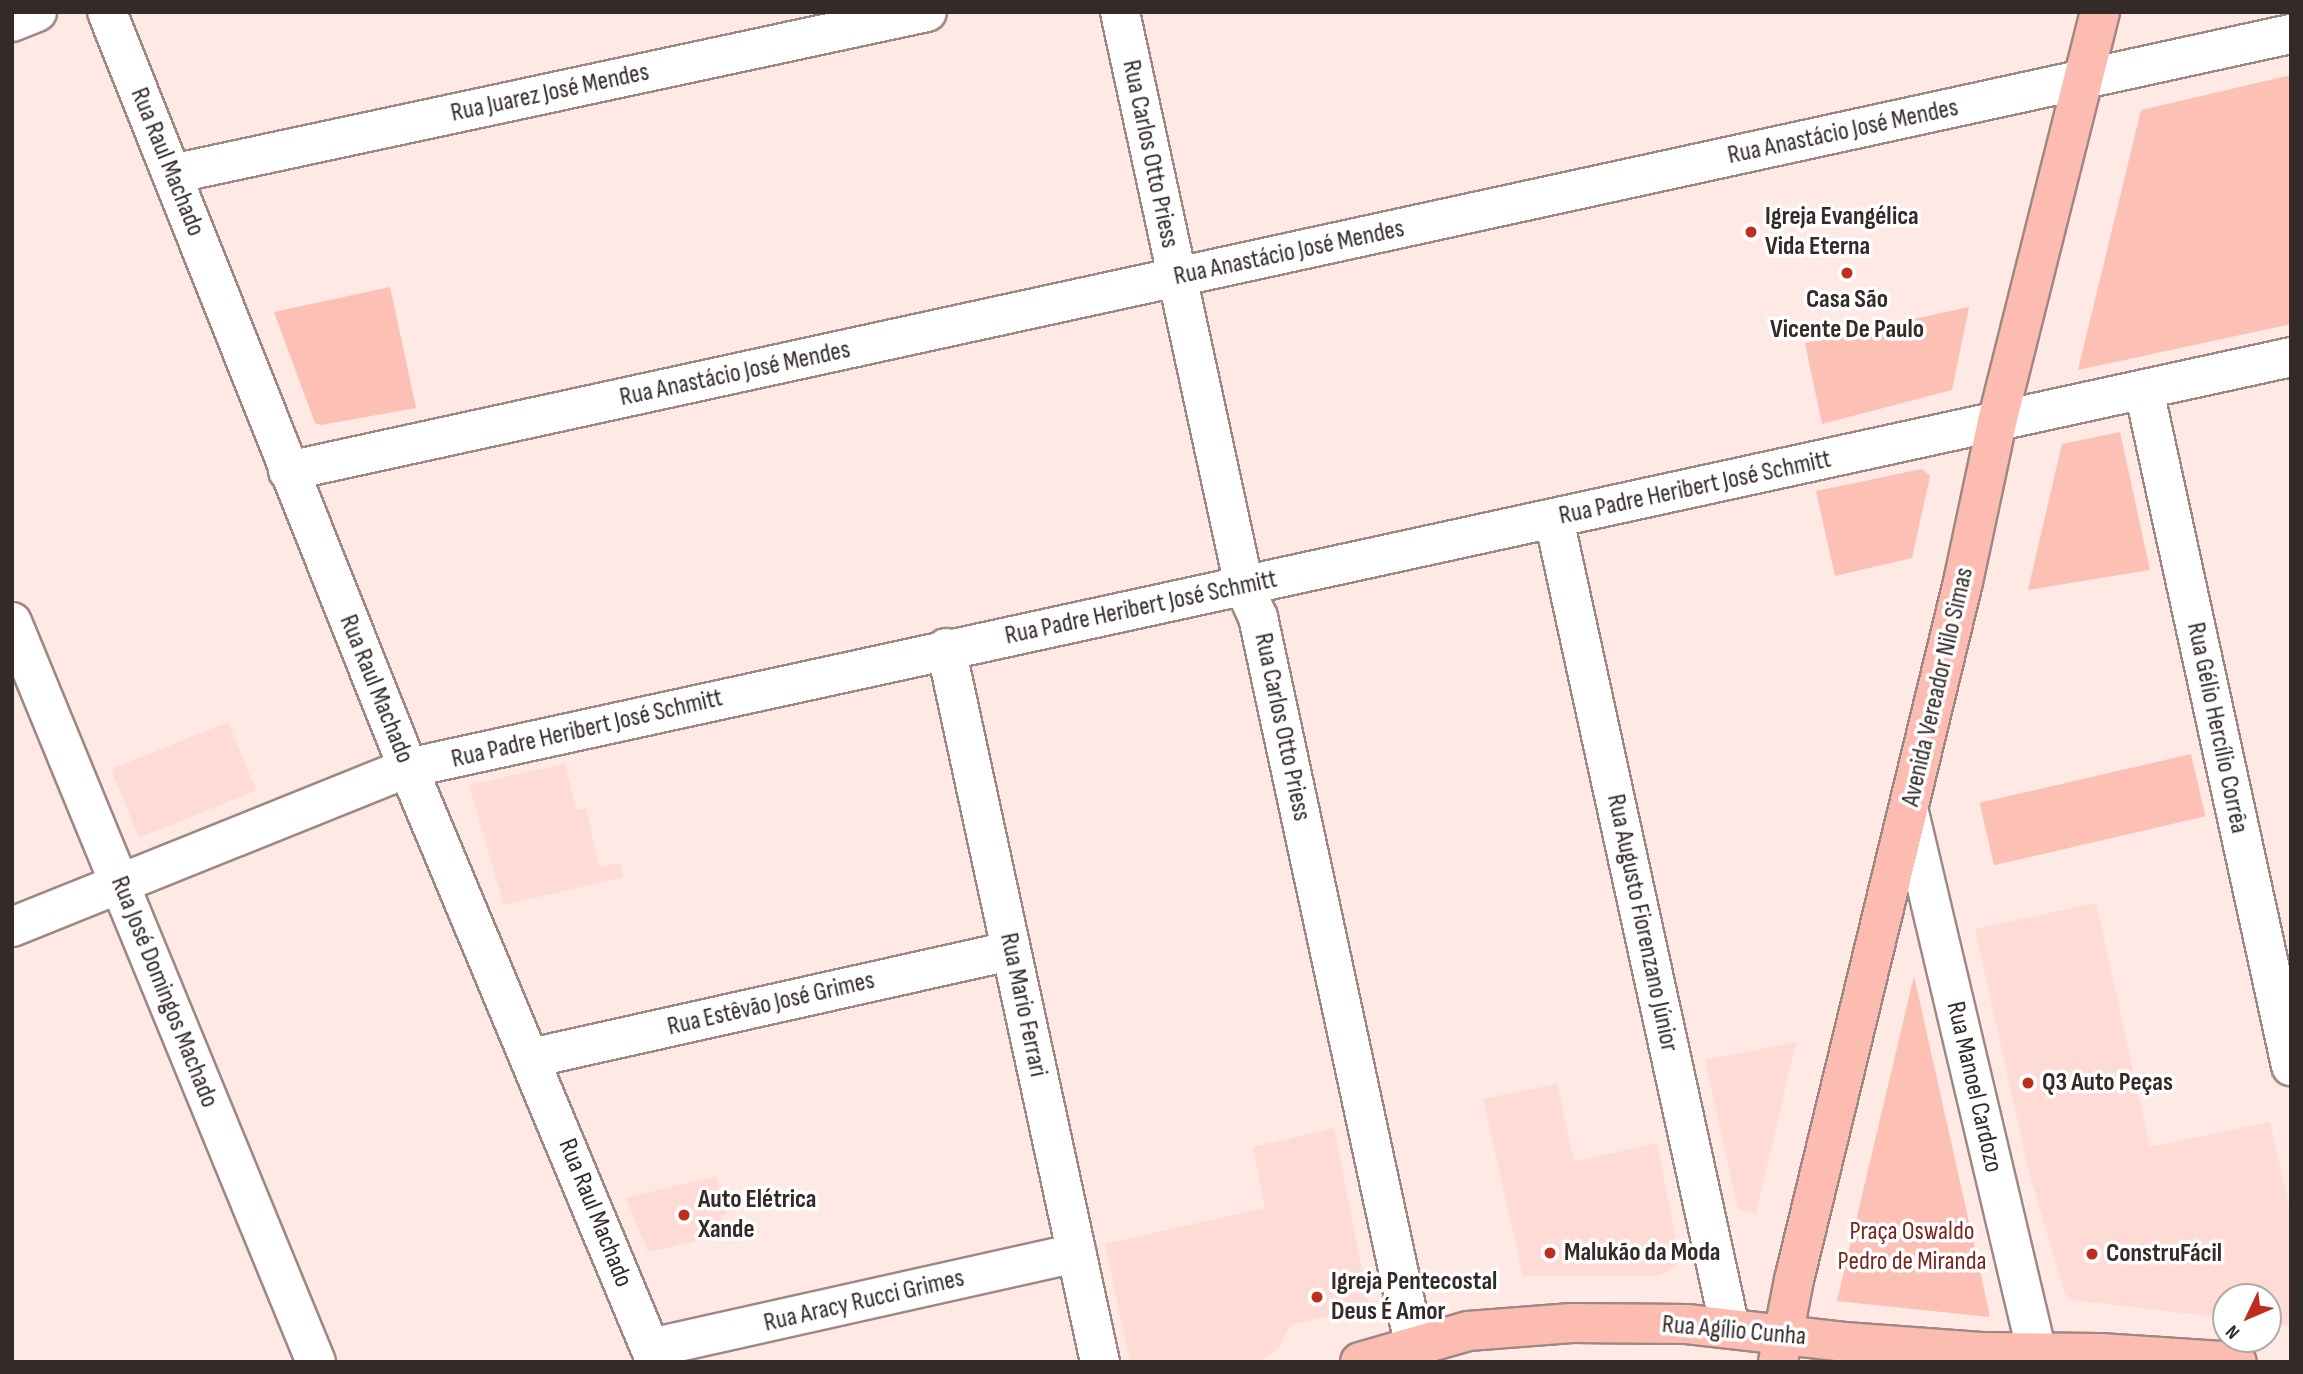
<!DOCTYPE html>
<meta charset="utf-8">
<style>
body{margin:0}
#map{position:relative;width:2303px;height:1374px;overflow:hidden;background:#fee9e5;font-family:"Sofia Sans Condensed",sans-serif}
div>[style]{position:absolute}
[style*='--x']{left:calc(var(--x)*1px);top:calc(var(--y)*1px);width:calc(var(--w)*1px);rotate:calc(var(--a)*1deg)}
.built>*{inset:0;background:#fedbd4;transform-origin:0 0}
.green>*{inset:0;background:#fdc0b5;transform-origin:0 0}
.roads{filter:drop-shadow(2px 0 #9f8783) drop-shadow(-2px 0 #9f8783) drop-shadow(0 2px #9f8783) drop-shadow(0 -2px #9f8783)}
.minor>*{height:38px;margin:-19px;padding:0 19px;transform-origin:19px;border-radius:19px;background:#fff}
.major>*{height:38px;margin:-19px;padding:0 19px;transform-origin:19px;border-radius:19px;background:#fdbcb1}
.dots>*{width:19px;height:19px;translate:-50% -50%;box-sizing:border-box;border:4px solid #fff;border-radius:50%}
span{translate:-50% -50%;white-space:nowrap;text-align:center;line-height:1.15;-webkit-text-stroke:7px #fff;paint-order:stroke}
.street-label{font-size:26px;color:#342b29}
.poi-label{font-size:26px;color:#342b29;font-weight:700}
.left{translate:0 -50%;text-align:left}
.park-label{font-size:26px;color:#7c271c}
.frame{position:absolute;inset:0;border:14px solid #342b29;pointer-events:none}
.north{position:absolute;left:2212px;top:1283px;width:70px;height:70px;box-sizing:border-box;background:#fff;border:2px solid #aeaaa9;border-radius:50%;rotate:226deg;font-size:19px;font-weight:700;line-height:28px;text-align:center;color:#342b29}
.north::after{content:'';display:block;margin:auto;width:24px;height:32px;background:#bc2f1f;clip-path:polygon(50% 0,100% 100%,50% 72%,0 100%)}
</style>
<div id="map">
<div class="built">
<i style="left:228px;top:722px;width:74px;height:126px;rotate:68deg"></i>
<i style="clip-path:polygon(565px 764px,576px 810px,586px 808px,599px 867px,620px 863px,623px 877px,504px 905px,469px 785px)"></i>
<i style="clip-path:polygon(2096px 903px,2150px 1147px,2270px 1122px,2291px 1215px,2291px 1325px,2268px 1323px,2268px 1297px,2226px 1297px,2226px 1318px,2072px 1300px,2065px 1294px,2029px 1172px,1975px 929px)"></i>
<i style="clip-path:polygon(1796px 1042px,1756px 1213px,1738px 1209px,1705px 1060px)"></i>
<i style="clip-path:polygon(1557px 1084px,1574px 1162px,1657px 1143px,1679px 1256px,1677px 1264px,1667px 1272px,1656px 1276px,1523px 1276px,1483px 1099px)"></i>
<i style="clip-path:polygon(1334px 1128px,1368px 1302px,1365px 1307px,1291px 1325px,1278px 1348px,1260px 1362px,1130px 1362px,1105px 1244px,1265px 1208px,1253px 1147px)"></i>
<i style="clip-path:polygon(716px 1176px,727px 1214px,721px 1216px,726px 1234px,648px 1252px,626px 1198px)"></i>
</div>
<div class="green">
<i style="clip-path:polygon(2291px 75px,2291px 324px,2078px 370px,2141px 110px)"></i>
<i style="clip-path:polygon(390px 287px,416px 408px,321px 425px,315px 423px,274px 312px)"></i>
<i style="clip-path:polygon(1969px 307px,1952px 390px,1822px 424px,1805px 343px)"></i>
<i style="clip-path:polygon(2120px 432px,2150px 570px,2028px 590px,2062px 444px)"></i>
<i style="clip-path:polygon(1922px 469px,1930px 476px,1912px 558px,1835px 576px,1816px 491px)"></i>
<i style="left:2191px;top:754px;width:64px;height:217px;rotate:77deg"></i>
<i style="clip-path:polygon(1914px 976px,1989px 1312px,1989px 1317px,1837px 1301px)"></i>
</div>
<div class="roads">
<div class="minor">
<i style="--x:107;--y:12;--w:814;--a:68.29"></i>
<i style="--x:408;--y:768;--w:644;--a:67.34"></i>
<i style="--x:1120;--y:12;--w:587;--a:77.81"></i>
<i style="--x:1244;--y:586;--w:34;--a:66"></i>
<i style="--x:1258;--y:617;--w:762;--a:77.88"></i>
<i style="--x:12;--y:22;--w:27;--a:-22"></i>
<i style="--x:172;--y:174;--w:772;--a:-12.11"></i>
<i style="--x:2144;--y:390;--w:692;--a:77.73"></i>
<i style="--x:288;--y:471;--w:2050;--a:-12.31"></i>
<i style="--x:1554;--y:519;--w:828;--a:77.73"></i>
<i style="--x:12;--y:622;--w:800;--a:67.67"></i>
<i style="--x:946;--y:648;--w:730;--a:77.83"></i>
<i style="--x:1909;--y:812;--w:556;--a:76.69"></i>
<i style="--x:2037;--y:1353;--w:10;--a:61"></i>
<i style="--x:12;--y:927;--w:427;--a:-21.9"></i>
<i style="--x:408;--y:768;--w:1927;--a:-12.31"></i>
<i style="--x:531;--y:1058;--w:492;--a:-12.6"></i>
<i style="--x:651;--y:1348;--w:436;--a:-12.6"></i>
</div>
<div class="major">
<i style="--x:1360;--y:1362;--w:112;--a:-16"></i>
<i style="--x:1468;--y:1331;--w:104;--a:-4.4"></i>
<i style="--x:1572;--y:1323;--w:115;--a:0.5"></i>
<i style="--x:1687;--y:1324;--w:158;--a:6.5"></i>
<i style="--x:1844;--y:1342;--w:141;--a:4.1"></i>
<i style="--x:1985;--y:1352;--w:115;--a:0.5"></i>
<i style="--x:2100;--y:1353;--w:137;--a:3.8"></i>
<i style="--x:1778;--y:1362;--w:84;--a:-79"></i>
<i style="--x:1794;--y:1280;--w:718;--a:-76.39"></i>
<i style="--x:1963;--y:582;--w:164;--a:-78"></i>
<i style="--x:1997;--y:422;--w:423;--a:-75.9"></i>
</div>
</div>
<div class="dots">
<i style="left:1751px;top:232px;background:#bc2f1f"></i>
<i style="left:1847px;top:273px;background:#bc2f1f"></i>
<i style="left:2028px;top:1083px;background:#bc2f1f"></i>
<i style="left:684px;top:1215px;background:#bc2f1f"></i>
<i style="left:1550px;top:1253px;background:#bc2f1f"></i>
<i style="left:2092px;top:1254px;background:#bc2f1f"></i>
<i style="left:1317px;top:1297px;background:#bc2f1f"></i>
</div>
<div class="street-label">
<span style="left:550px;top:93px;rotate:-12deg">Rua Juarez José Mendes</span>
<span style="left:1843px;top:132px;rotate:-12deg">Rua Anastácio José Mendes</span>
<span style="left:1150px;top:154px;rotate:78deg">Rua Carlos Otto Priess</span>
<span style="left:167px;top:162px;rotate:68deg">Rua Raul Machado</span>
<span style="left:1289px;top:253px;rotate:-12deg">Rua Anastácio José Mendes</span>
<span style="left:735px;top:374px;rotate:-12deg">Rua Anastácio José Mendes</span>
<span style="left:1695px;top:488px;rotate:-12deg">Rua Padre Heribert José Schmitt</span>
<span style="left:1141px;top:608px;rotate:-12deg">Rua Padre Heribert José Schmitt</span>
<span style="left:1938px;top:687px;rotate:-77deg">Avenida Vereador Nilo Simas</span>
<span style="left:376px;top:689px;rotate:68deg">Rua Raul Machado</span>
<span style="left:1282px;top:727px;rotate:78deg">Rua Carlos Otto Priess</span>
<span style="left:2217px;top:728px;rotate:78deg">Rua Gélio Hercílio Corrêa</span>
<span style="left:587px;top:729px;rotate:-13deg">Rua Padre Heribert José Schmitt</span>
<span style="left:1642px;top:923px;rotate:78deg">Rua Augusto Fiorenzano Júnior</span>
<span style="left:164px;top:992px;rotate:68deg">Rua José Domingos Machado</span>
<span style="left:771px;top:1004px;rotate:-13deg">Rua Estêvão José Grimes</span>
<span style="left:1023px;top:1005px;rotate:78deg">Rua Mario Ferrari</span>
<span style="left:1974px;top:1087px;rotate:77deg">Rua Manoel Cardozo</span>
<span style="left:595px;top:1213px;rotate:68deg">Rua Raul Machado</span>
<span style="left:864px;top:1301px;rotate:-13deg">Rua Aracy Rucci Grimes</span>
<span style="left:1734px;top:1331px;rotate:5deg">Rua Agílio Cunha</span>
</div>
<div class="poi-label">
<span class="left" style="left:1765px;top:232px">Igreja Evangélica<br>Vida Eterna</span>
<span style="left:1847px;top:315px">Casa São<br>Vicente De Paulo</span>
<span class="left" style="left:2042px;top:1083px">Q3 Auto Peças</span>
<span class="left" style="left:698px;top:1215px">Auto Elétrica<br>Xande</span>
<span class="left" style="left:1564px;top:1253px">Malukão da Moda</span>
<span class="left" style="left:2106px;top:1254px">ConstruFácil</span>
<span class="left" style="left:1331px;top:1297px">Igreja Pentecostal<br>Deus É Amor</span>
</div>
<div class="park-label">
<span style="left:1912px;top:1247px">Praça Oswaldo<br>Pedro de Miranda</span>
</div>
<div class="frame"></div>
<div class="north">N</div>
</div>
